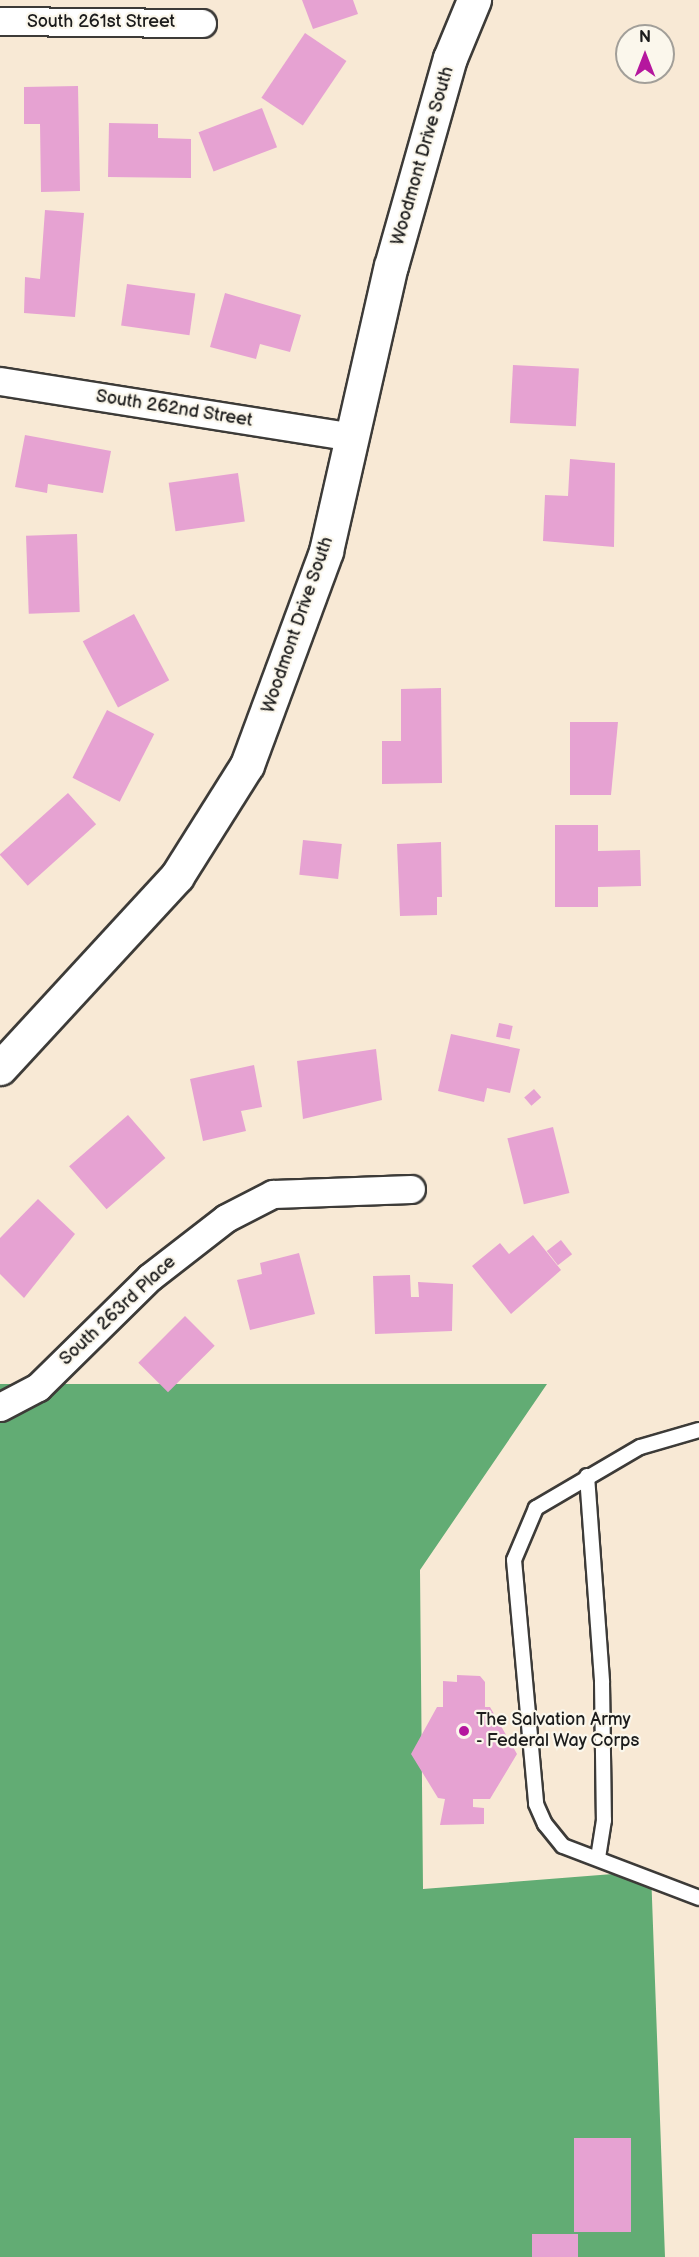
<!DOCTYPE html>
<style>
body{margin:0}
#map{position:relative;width:699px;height:2257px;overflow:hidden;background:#f8e9d5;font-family:"Balsamiq Sans",sans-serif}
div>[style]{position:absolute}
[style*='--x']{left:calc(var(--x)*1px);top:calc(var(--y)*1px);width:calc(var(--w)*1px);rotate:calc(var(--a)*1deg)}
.forest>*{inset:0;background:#62ac74}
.building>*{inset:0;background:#e6a2d2;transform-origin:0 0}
.roads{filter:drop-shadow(2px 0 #3d3b38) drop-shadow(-2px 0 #3d3b38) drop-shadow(0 2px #3d3b38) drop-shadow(0 -2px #3d3b38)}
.lane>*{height:14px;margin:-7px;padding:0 7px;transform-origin:7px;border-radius:7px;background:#fff}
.street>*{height:27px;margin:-13.5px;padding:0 13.5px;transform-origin:13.5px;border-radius:13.5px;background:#fff}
.secondary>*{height:33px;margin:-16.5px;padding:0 16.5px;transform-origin:16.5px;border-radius:16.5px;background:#fff}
.dots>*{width:16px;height:16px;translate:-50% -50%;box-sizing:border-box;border:3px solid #fbf7ec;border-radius:50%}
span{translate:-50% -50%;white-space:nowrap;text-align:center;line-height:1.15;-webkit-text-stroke:4.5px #fbf7ec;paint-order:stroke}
.street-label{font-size:18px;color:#1c1c1c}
.poi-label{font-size:18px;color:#1c1c1c}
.left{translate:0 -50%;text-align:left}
.north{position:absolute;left:615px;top:24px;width:60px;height:60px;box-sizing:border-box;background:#fbf7ec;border:2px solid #a29f99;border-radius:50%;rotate:0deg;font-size:16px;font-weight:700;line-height:24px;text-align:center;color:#1c1c1c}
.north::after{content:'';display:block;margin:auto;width:21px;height:27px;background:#b5179e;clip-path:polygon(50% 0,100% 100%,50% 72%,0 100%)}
</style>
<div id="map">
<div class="forest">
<i style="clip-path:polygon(0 1384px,547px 1384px,420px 1570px,423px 1889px,651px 1871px,665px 2257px,0 2257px)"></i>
</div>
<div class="building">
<i style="clip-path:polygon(302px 0,353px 0,358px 14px,313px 29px)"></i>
<i style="left:305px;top:33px;width:50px;height:78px;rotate:34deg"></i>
<i style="clip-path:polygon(78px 86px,80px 191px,41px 192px,40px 124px,24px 124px,24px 87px)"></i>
<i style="left:262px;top:108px;width:42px;height:68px;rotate:69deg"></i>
<i style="clip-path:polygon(109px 123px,158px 124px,158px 138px,191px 139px,191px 178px,108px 177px)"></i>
<i style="clip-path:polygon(45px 210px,84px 213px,75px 317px,24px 313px,25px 277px,40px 279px)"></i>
<i style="left:127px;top:284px;width:69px;height:42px;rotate:8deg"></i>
<i style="clip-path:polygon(225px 293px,301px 315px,290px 352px,260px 344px,256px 359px,210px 347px)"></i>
<i style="left:513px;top:365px;width:66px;height:58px;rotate:3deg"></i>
<i style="clip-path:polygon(25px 435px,111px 451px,103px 493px,48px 484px,47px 493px,15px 487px)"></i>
<i style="clip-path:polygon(570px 459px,615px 463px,614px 547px,543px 541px,545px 495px,568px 496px)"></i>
<i style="left:238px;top:473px;width:49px;height:70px;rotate:82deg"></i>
<i style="left:77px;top:534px;width:78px;height:51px;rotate:88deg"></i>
<i style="left:134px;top:614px;width:75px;height:58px;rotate:62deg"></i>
<i style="clip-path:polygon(441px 688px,442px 783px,382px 784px,382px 741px,401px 741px,401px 689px)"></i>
<i style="left:107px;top:710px;width:53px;height:76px;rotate:27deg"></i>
<i style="clip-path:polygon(570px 722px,618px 722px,611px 795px,570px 795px)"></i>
<i style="left:68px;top:793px;width:42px;height:92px;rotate:48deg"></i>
<i style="clip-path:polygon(555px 825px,598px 825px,598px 851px,640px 850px,641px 886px,598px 887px,598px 907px,555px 907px)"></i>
<i style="left:303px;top:840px;width:39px;height:35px;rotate:6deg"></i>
<i style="clip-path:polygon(441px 842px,442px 897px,437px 897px,437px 915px,400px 916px,397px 844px)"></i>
<i style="left:499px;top:1023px;width:14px;height:14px;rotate:12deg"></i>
<i style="clip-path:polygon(451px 1034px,520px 1049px,510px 1093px,487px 1088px,484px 1102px,438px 1091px)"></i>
<i style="clip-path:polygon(376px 1049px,382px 1100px,303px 1119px,297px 1061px)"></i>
<i style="clip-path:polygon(254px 1065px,262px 1107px,241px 1111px,246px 1131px,203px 1141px,190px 1079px)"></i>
<i style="left:534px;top:1089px;width:11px;height:13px;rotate:49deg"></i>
<i style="left:128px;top:1115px;width:57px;height:78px;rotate:49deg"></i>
<i style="left:553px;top:1127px;width:68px;height:47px;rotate:76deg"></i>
<i style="clip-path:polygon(38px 1199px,75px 1234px,24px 1298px,0 1274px,0 1238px)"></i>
<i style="clip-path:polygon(533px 1235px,561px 1270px,511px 1314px,472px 1266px,500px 1243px,509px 1254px)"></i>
<i style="left:561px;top:1240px;width:18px;height:18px;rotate:52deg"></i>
<i style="clip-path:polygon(299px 1253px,315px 1314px,250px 1330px,237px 1280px,262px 1274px,260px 1263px)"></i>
<i style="clip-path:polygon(410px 1275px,411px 1297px,419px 1297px,418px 1282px,453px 1284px,452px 1331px,375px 1334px,373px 1276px)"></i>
<i style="left:185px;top:1316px;width:42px;height:66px;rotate:45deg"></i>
<i style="clip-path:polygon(457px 1675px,480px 1676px,485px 1682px,485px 1707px,490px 1707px,517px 1754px,490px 1799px,473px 1799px,473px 1807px,484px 1808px,484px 1824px,440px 1825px,445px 1799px,438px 1798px,411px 1754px,437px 1707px,443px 1707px,443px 1681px,457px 1682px)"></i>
<i style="left:574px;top:2138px;width:57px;height:94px"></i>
<i style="left:532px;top:2234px;width:46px;height:23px"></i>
</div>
<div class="roads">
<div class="lane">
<i style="--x:699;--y:1430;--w:61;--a:163.9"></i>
<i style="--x:640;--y:1447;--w:121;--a:149.6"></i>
<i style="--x:536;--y:1508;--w:56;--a:112.9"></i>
<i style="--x:514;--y:1560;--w:245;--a:84.8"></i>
<i style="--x:536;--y:1804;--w:22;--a:66"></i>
<i style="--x:545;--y:1824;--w:28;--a:51"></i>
<i style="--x:563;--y:1846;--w:146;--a:20.9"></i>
<i style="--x:587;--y:1476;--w:207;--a:85.8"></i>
<i style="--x:602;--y:1682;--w:138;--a:89.2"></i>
<i style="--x:604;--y:1820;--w:39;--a:99"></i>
</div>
<div class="street">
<i style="--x:0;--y:21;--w:202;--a:0.6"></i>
<i style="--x:0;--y:381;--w:353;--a:9"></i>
<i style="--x:0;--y:1407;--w:43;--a:-27.8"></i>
<i style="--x:38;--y:1387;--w:157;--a:-44.5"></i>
<i style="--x:150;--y:1277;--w:96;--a:-37.8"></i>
<i style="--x:226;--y:1218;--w:53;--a:-27.1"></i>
<i style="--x:273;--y:1194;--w:138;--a:-2.1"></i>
</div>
<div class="secondary">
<i style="--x:0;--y:1068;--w:261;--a:-47.3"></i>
<i style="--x:177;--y:876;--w:131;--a:-57.8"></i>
<i style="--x:247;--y:765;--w:228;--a:-69.7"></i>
<i style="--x:326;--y:551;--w:292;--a:-77.2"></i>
<i style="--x:391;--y:266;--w:216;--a:-74.2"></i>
<i style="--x:450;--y:58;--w:63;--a:-67.5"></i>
</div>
</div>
<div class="dots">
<i style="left:464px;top:1731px;background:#b5179e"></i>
</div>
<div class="street-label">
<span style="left:101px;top:22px">South 261st Street</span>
<span style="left:423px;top:156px;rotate:-74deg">Woodmont Drive South</span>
<span style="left:174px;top:409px;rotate:9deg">South 262nd Street</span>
<span style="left:298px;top:625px;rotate:-71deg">Woodmont Drive South</span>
<span style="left:118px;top:1311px;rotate:-43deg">South 263rd Place</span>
</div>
<div class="poi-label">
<span class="left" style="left:476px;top:1731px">The Salvation Army<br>- Federal Way Corps</span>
</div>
<div class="north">N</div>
</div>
